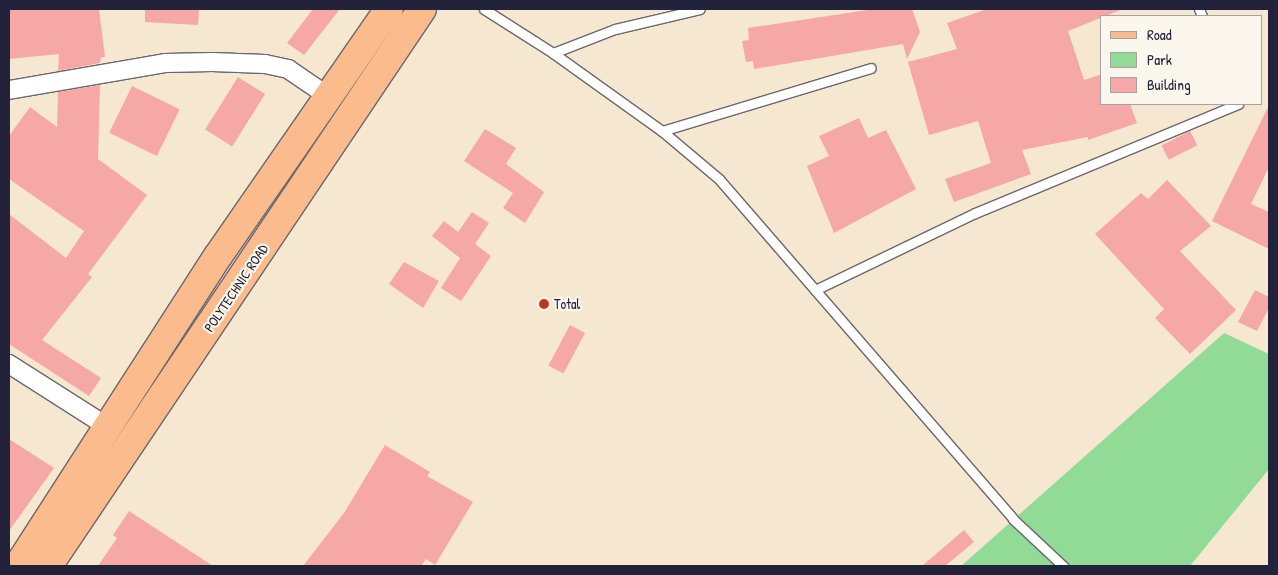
<!DOCTYPE html>
<style>
body{margin:0}
#map{position:relative;width:1278px;height:575px;overflow:hidden;background:#f6e7d0;font-family:"Patrick Hand",sans-serif}
div>[style]{position:absolute}
[style*='--x']{left:calc(var(--x)*1px);top:calc(var(--y)*1px);width:calc(var(--w)*1px);rotate:calc(var(--a)*1deg)}
.green>*{inset:0;background:#91db97}
.building>*{inset:0;background:#f5a8a5;transform-origin:0 0}
.roads{filter:drop-shadow(1px 0 #6c676f) drop-shadow(-1px 0 #6c676f) drop-shadow(0 1px #6c676f) drop-shadow(0 -1px #6c676f)}
.lane>*{height:9px;margin:-4.5px;padding:0 4.5px;transform-origin:4.5px;border-radius:4.5px;background:#fff}
.street>*{height:18px;margin:-9px;padding:0 9px;transform-origin:9px;border-radius:9px;background:#fff}
.primary>*{height:28px;margin:-14px;padding:0 14px;transform-origin:14px;border-radius:14px;background:#fbbb8c}
.dots>*{width:14px;height:14px;translate:-50% -50%;box-sizing:border-box;border:2px solid #fbf7ec;border-radius:50%}
span{translate:-50% -50%;white-space:nowrap;text-align:center;line-height:1.15;-webkit-text-stroke:4.5px #fbf7ec;paint-order:stroke}
.street-label{font-size:14px;color:#22223b}
.poi-label{font-size:14px;color:#22223b}
.left{translate:0 -50%;text-align:left}
.frame{position:absolute;inset:0;border:10px solid #22223b;pointer-events:none}
.legend{position:absolute;left:1100px;top:15px;width:162px;height:90px;box-sizing:border-box;background:#fbf7ec;border:1px solid #a4a2a5;margin:0;padding:6px 9px;list-style:none;font-size:15px;color:#22223b}
.legend li{display:flex;align-items:center;gap:10px;height:25px}
.legend b{width:25px;border:1px solid #a4a2a5}
</style>
<div id="map">
<div class="green">
<i style="clip-path:polygon(1224px 333px,1269px 354px,1269px 469px,1190px 566px,961px 566px)"></i>
</div>
<div class="building">
<i style="clip-path:polygon(9px 9px,99px 9px,105px 57px,101px 57px,100px 63px,58px 71px,59px 54px,9px 59px)"></i>
<i style="clip-path:polygon(145px 9px,199px 9px,198px 25px,145px 22px)"></i>
<i style="clip-path:polygon(313px 9px,340px 9px,304px 55px,287px 43px)"></i>
<i style="clip-path:polygon(874px 9px,912px 9px,920px 32px,907px 59px,903px 44px,754px 69px,753px 61px,746px 62px,742px 41px,749px 40px,748px 28px)"></i>
<i style="clip-path:polygon(987px 9px,1123px 9px,1068px 31px,1084px 80px,1102px 74px,1102px 104px,1130px 104px,1137px 123px,1088px 140px,1088px 137px,1022px 150px,1031px 174px,954px 202px,945px 179px,991px 163px,978px 121px,929px 135px,908px 62px,957px 49px,947px 23px)"></i>
<i style="left:238px;top:77px;width:32px;height:62px;rotate:32deg"></i>
<i style="clip-path:polygon(100px 85px,98px 159px,147px 195px,88px 274px,92px 277px,42px 340px,101px 378px,89px 396px,9px 344px,9px 214px,66px 258px,84px 231px,9px 179px,9px 136px,30px 107px,57px 127px,58px 92px)"></i>
<i style="left:132px;top:86px;width:53px;height:52px;rotate:26deg"></i>
<i style="clip-path:polygon(1269px 105px,1269px 167px,1251px 204px,1269px 212px,1269px 249px,1212px 221px)"></i>
<i style="clip-path:polygon(859px 118px,868px 138px,886px 130px,916px 189px,834px 233px,807px 166px,829px 156px,819px 136px)"></i>
<i style="clip-path:polygon(485px 129px,516px 148px,506px 164px,544px 192px,525px 223px,503px 208px,513px 193px,464px 161px)"></i>
<i style="left:1190px;top:131px;width:16px;height:32px;rotate:63deg"></i>
<i style="clip-path:polygon(1167px 180px,1211px 226px,1180px 251px,1236px 310px,1190px 354px,1155px 318px,1164px 309px,1095px 234px,1141px 193px,1148px 199px)"></i>
<i style="clip-path:polygon(472px 212px,489px 223px,475px 244px,491px 256px,461px 301px,441px 288px,460px 258px,432px 236px,444px 221px,458px 232px)"></i>
<i style="clip-path:polygon(404px 262px,439px 281px,423px 308px,389px 284px)"></i>
<i style="clip-path:polygon(1255px 290px,1269px 297px,1269px 308px,1257px 331px,1238px 322px)"></i>
<i style="left:570px;top:325px;width:17px;height:46px;rotate:28deg"></i>
<i style="clip-path:polygon(9px 439px,54px 468px,9px 531px)"></i>
<i style="clip-path:polygon(385px 445px,430px 472px,427px 476px,473px 502px,435px 565px,426px 559px,421px 566px,303px 566px,344px 513px)"></i>
<i style="clip-path:polygon(129px 511px,213px 566px,98px 566px,117px 538px,113px 535px)"></i>
<i style="clip-path:polygon(964px 530px,974px 542px,945px 566px,922px 566px)"></i>
</div>
<div class="roads">
<div class="lane">
<i style="--x:484;--y:9;--w:82;--a:32.5"></i>
<i style="--x:553;--y:53;--w:134;--a:35.6"></i>
<i style="--x:662;--y:131;--w:75;--a:40.1"></i>
<i style="--x:719;--y:179;--w:449;--a:49.1"></i>
<i style="--x:1013;--y:519;--w:69;--a:43.2"></i>
<i style="--x:1199;--y:9;--w:8;--a:67"></i>
<i style="--x:553;--y:53;--w:66;--a:-21.2"></i>
<i style="--x:615;--y:29;--w:87;--a:-13.2"></i>
<i style="--x:662;--y:131;--w:218;--a:-16.8"></i>
<i style="--x:815;--y:290;--w:178;--a:-25.7"></i>
<i style="--x:975;--y:213;--w:285;--a:-22.5"></i>
</div>
<div class="street">
<i style="--x:9;--y:90;--w:158;--a:-9.8"></i>
<i style="--x:165;--y:63;--w:47;--a:-1.2"></i>
<i style="--x:212;--y:62;--w:53;--a:2.2"></i>
<i style="--x:265;--y:64;--w:24;--a:12"></i>
<i style="--x:288;--y:69;--w:50;--a:34.3"></i>
<i style="--x:9;--y:364;--w:117;--a:32.5"></i>
</div>
<div class="primary">
<i style="--x:18;--y:566;--w:369;--a:-57.2"></i>
<i style="--x:218;--y:256;--w:300;--a:-55.3"></i>
<i style="--x:48;--y:566;--w:671;--a:-56.12"></i>
</div>
</div>
<div class="dots">
<i style="left:544px;top:304px;background:#c8321e"></i>
</div>
<div class="street-label">
<span style="left:236px;top:288px;rotate:-56deg">POLYTECHNIC ROAD</span>
</div>
<div class="poi-label">
<span class="left" style="left:554px;top:304px">Total</span>
</div>
<div class="frame"></div>
<ul class="legend">
<li><b style="height:6px;background:#fbbb8c"></b>Road</li>
<li><b style="height:14px;background:#91db97"></b>Park</li>
<li><b style="height:14px;background:#f5a8a5"></b>Building</li>
</ul>
</div>
